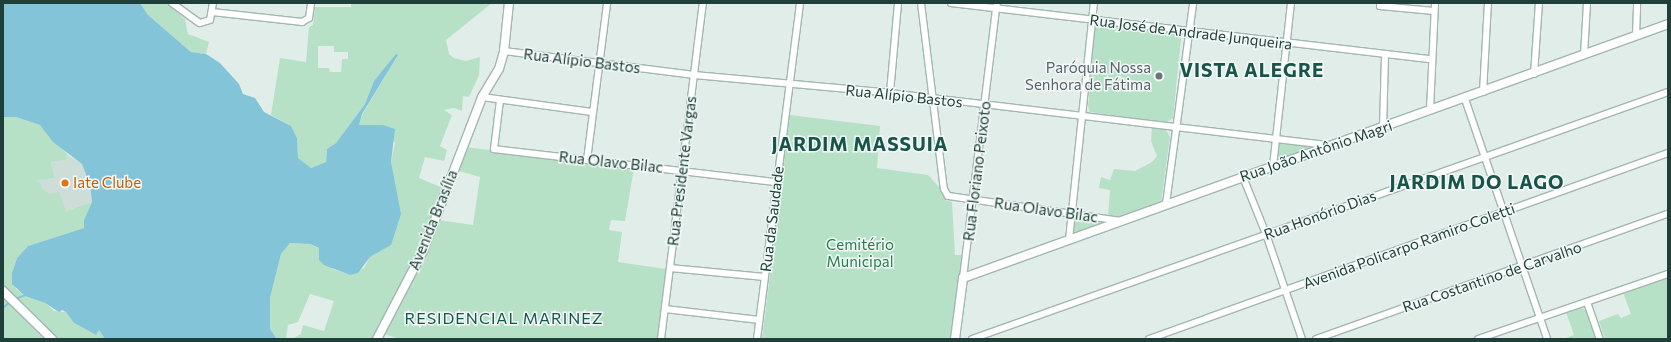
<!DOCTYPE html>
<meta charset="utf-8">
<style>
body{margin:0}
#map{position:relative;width:1671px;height:342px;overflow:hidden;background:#e1ede9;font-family:Commissioner,sans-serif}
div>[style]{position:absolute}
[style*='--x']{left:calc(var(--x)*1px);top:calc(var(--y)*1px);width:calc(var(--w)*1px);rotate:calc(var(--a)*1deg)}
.built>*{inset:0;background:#cfddd8}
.green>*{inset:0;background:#b7e1c6}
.water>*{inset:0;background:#83c4d9}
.stream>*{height:2px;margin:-1px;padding:0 1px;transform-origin:1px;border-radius:1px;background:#83c4d9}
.roads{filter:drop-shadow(1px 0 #a3b6b1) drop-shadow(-1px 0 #a3b6b1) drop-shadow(0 1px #a3b6b1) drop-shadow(0 -1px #a3b6b1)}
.street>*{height:6px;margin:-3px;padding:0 3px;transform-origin:3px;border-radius:3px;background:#fff}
.secondary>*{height:8px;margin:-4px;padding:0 4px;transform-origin:4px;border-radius:4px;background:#fff}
.dots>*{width:11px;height:11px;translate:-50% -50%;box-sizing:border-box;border:2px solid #f2f9f6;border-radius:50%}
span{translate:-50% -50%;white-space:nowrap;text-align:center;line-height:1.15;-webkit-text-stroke:3px #f2f9f6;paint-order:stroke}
.street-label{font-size:15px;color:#1f403a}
.worship-label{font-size:15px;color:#5b616d}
.right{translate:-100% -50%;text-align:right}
.food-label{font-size:15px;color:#c56008}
.left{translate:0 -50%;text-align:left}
.park-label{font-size:15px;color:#257c4d}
.neighbourhood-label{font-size:16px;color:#19544b;letter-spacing:1px}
.district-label{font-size:19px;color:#19544b;font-weight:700;letter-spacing:1px}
.frame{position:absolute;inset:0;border:4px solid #1f403a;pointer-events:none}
</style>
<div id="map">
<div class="built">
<i style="clip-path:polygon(68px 155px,82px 164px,90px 185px,92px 202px,66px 211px,42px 188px,39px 180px,55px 178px,51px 162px,66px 160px)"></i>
</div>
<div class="green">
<i style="clip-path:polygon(140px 3px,166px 3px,185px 19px,188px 34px,209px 42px,206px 54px,191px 52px,148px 15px)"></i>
<i style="clip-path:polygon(evenodd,351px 3px,492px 3px,446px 40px,449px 54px,454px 58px,466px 61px,480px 57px,479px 75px,469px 97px,463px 96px,462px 111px,454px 108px,444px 110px,452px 115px,440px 146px,447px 150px,444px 161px,425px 157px,419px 178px,443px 188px,421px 249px,373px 339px,292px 339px,301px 334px,303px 325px,324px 331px,334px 301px,310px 294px,298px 322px,288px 325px,286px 339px,277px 339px,270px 329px,270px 298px,281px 254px,290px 243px,310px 244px,320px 249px,319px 252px,333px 269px,350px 275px,364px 268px,370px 257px,391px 245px,393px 178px,391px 162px,395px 143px,383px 125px,359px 125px,362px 115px,398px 55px,374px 81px,365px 104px,336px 143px,327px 149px,326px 162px,311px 168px,298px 158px,297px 138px,291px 126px,271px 115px,280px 58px,306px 62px,309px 27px,313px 25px,315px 7px,351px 7px,351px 3px,318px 46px,334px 46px,334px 52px,348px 52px,348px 59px,342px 59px,341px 72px,330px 72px,329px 68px,318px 68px,318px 46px)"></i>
<i style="clip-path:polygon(1100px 25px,1177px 34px,1181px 39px,1173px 118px,1166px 123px,1090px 112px,1088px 107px,1095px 28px)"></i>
<i style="clip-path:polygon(790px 115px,880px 126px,877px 168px,928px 175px,940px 188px,945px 200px,952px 202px,955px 255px,962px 255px,951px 339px,762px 339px)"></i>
<i style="clip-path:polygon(3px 117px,16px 117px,40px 125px,68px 155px,66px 160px,51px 162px,55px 178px,39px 180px,42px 188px,49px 194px,59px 192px,66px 211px,92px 202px,84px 220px,84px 228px,28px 246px,17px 258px,12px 273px,16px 289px,25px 296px,45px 303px,54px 311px,66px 312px,74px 323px,81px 327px,96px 335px,99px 330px,105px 339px,58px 339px,3px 286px)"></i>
<i style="clip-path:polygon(1152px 128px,1166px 130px,1170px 137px,1161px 203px,1121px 217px,1108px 215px,1110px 190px,1099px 188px,1101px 177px,1110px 180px,1114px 169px,1135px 171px,1152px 162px,1157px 156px,1151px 141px)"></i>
<i style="clip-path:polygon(1281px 143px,1310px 145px,1312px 148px,1280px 159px,1277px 156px,1277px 145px)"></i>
<i style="clip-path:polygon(465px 147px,634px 168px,625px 221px,611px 220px,609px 230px,622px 232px,618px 262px,666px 269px,658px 339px,399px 339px,382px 333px,438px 220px,473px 225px,480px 177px,456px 170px)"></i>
<i style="clip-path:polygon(1076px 216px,1107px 222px,1074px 234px,1072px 218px)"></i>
<i style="clip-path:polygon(1668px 276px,1668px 339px,1605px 339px,1599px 321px,1618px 314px,1621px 318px,1631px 314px,1623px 292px)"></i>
<i style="clip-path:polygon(3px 298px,44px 339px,3px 339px)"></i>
<i style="clip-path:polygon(1580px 307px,1587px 311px,1597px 339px,1563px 339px,1574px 335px,1566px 312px)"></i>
</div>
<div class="water">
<i style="clip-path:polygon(3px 3px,140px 3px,148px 15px,191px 52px,206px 54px,220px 63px,239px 84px,243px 94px,255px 98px,264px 112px,291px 126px,297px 138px,298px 158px,311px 168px,326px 162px,327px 149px,336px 143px,365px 104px,374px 81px,396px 54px,398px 55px,362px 114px,359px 125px,383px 125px,395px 129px,391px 162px,401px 214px,391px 245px,370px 257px,358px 273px,350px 275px,324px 265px,319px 260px,319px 248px,310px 244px,290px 243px,281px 254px,270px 298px,270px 329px,277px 339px,105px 339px,99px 330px,96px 335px,74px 323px,66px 312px,62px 310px,59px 312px,45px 303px,25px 296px,12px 284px,12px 273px,17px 258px,28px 246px,84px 228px,84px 220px,92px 202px,90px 185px,82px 164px,53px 142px,40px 125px,16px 117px,3px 117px)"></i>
</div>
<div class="stream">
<i style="--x:15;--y:299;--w:12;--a:-20"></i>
<i style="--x:3;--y:308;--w:9;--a:-41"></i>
</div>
<div class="roads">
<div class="street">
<i style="--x:172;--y:3;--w:34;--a:36"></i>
<i style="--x:200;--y:23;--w:10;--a:-17"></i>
<i style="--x:210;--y:20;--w:17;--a:-80"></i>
<i style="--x:921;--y:3;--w:187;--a:83"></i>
<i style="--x:944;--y:189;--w:8;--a:60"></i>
<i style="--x:948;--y:196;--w:175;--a:8.2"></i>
<i style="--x:951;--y:3;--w:483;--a:6.7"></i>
<i style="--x:1380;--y:3;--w:3;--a:90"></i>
<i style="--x:1380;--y:6;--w:54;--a:5.3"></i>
<i style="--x:212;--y:12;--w:91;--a:6.3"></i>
<i style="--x:302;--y:22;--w:8;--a:-30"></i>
<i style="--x:309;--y:18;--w:15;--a:-82"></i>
<i style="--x:1636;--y:36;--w:33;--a:-88"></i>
<i style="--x:504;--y:51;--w:192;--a:7.2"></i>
<i style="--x:694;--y:75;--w:197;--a:5.2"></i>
<i style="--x:890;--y:93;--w:441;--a:6.8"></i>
<i style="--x:1584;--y:55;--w:52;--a:-86.7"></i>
<i style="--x:1534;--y:74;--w:71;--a:-86"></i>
<i style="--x:1483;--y:92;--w:89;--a:-86.8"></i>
<i style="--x:890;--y:93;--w:90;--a:-84.9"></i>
<i style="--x:482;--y:97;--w:111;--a:7.8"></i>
<i style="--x:1465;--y:99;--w:254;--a:71.1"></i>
<i style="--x:500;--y:100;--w:49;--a:97"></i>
<i style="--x:494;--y:149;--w:284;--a:6.7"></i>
<i style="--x:1430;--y:110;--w:107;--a:-87.3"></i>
<i style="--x:1383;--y:128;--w:73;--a:-88.4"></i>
<i style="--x:587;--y:160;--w:158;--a:-82.7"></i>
<i style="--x:1273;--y:166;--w:164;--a:-83.7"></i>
<i style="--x:1243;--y:177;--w:61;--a:68"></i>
<i style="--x:1266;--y:234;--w:111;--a:71.1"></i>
<i style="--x:1166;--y:204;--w:203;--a:-82.3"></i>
<i style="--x:1069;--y:240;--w:238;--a:-84"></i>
<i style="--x:670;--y:268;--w:95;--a:5.4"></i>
<i style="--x:963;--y:278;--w:277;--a:-83"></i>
<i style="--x:1587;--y:302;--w:39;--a:71"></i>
<i style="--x:665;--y:309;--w:95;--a:6.7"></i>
<i style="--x:661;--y:339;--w:339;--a:-82.9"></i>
<i style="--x:757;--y:339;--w:339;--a:-82.7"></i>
<i style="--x:972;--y:339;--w:739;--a:-19.54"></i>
<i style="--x:1149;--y:339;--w:551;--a:-19.72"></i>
<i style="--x:1316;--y:339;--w:374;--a:-19.6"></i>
<i style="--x:1478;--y:339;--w:201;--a:-18.9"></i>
</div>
<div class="secondary">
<i style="--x:3;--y:291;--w:69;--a:44.4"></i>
<i style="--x:377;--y:339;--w:99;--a:-62.4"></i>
<i style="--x:423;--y:251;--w:165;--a:-69"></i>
<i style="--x:482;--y:97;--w:33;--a:-59"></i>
<i style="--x:499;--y:69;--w:19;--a:-74"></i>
<i style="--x:504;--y:51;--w:48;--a:-84.1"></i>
<i style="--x:955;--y:339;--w:62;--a:-82.5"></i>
<i style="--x:963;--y:278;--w:749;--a:-19.81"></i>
</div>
</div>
<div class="dots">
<i style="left:1159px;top:76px;background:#6b7280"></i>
<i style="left:65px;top:183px;background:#e8710a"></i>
</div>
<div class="street-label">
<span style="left:1191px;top:32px;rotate:7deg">Rua José de Andrade Junqueira</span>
<span style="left:582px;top:61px;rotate:7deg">Rua Alípio Bastos</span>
<span style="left:904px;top:96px;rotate:6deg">Rua Alípio Bastos</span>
<span style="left:1316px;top:151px;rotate:-19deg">Rua João Antônio Magri</span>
<span style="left:611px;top:162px;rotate:6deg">Rua Olavo Bilac</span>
<span style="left:682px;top:171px;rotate:-83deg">Rua Presidente Vargas</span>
<span style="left:977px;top:171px;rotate:-83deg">Rua Floriano Peixoto</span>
<span style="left:1046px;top:210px;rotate:8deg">Rua Olavo Bilac</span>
<span style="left:1320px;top:215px;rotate:-20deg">Rua Honório Dias</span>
<span style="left:772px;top:219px;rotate:-83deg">Rua da Saudade</span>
<span style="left:433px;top:220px;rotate:-68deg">Avenida Brasília</span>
<span style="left:1409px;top:246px;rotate:-20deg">Avenida Policarpo Ramiro Coletti</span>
<span style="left:1492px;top:277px;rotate:-19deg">Rua Costantino de Carvalho</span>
</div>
<div class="worship-label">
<span class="right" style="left:1151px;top:76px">Paróquia Nossa<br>Senhora de Fátima</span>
</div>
<div class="food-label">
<span class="left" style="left:73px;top:183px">Iate Clube</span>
</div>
<div class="park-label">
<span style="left:860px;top:253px">Cemitério<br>Municipal</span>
</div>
<div class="neighbourhood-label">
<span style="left:504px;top:318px">RESIDENCIAL MARINEZ</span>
</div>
<div class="district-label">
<span style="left:1252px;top:70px">VISTA ALEGRE</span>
<span style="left:860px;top:144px">JARDIM MASSUIA</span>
<span style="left:1477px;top:182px">JARDIM DO LAGO</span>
</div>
<div class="frame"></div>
</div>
